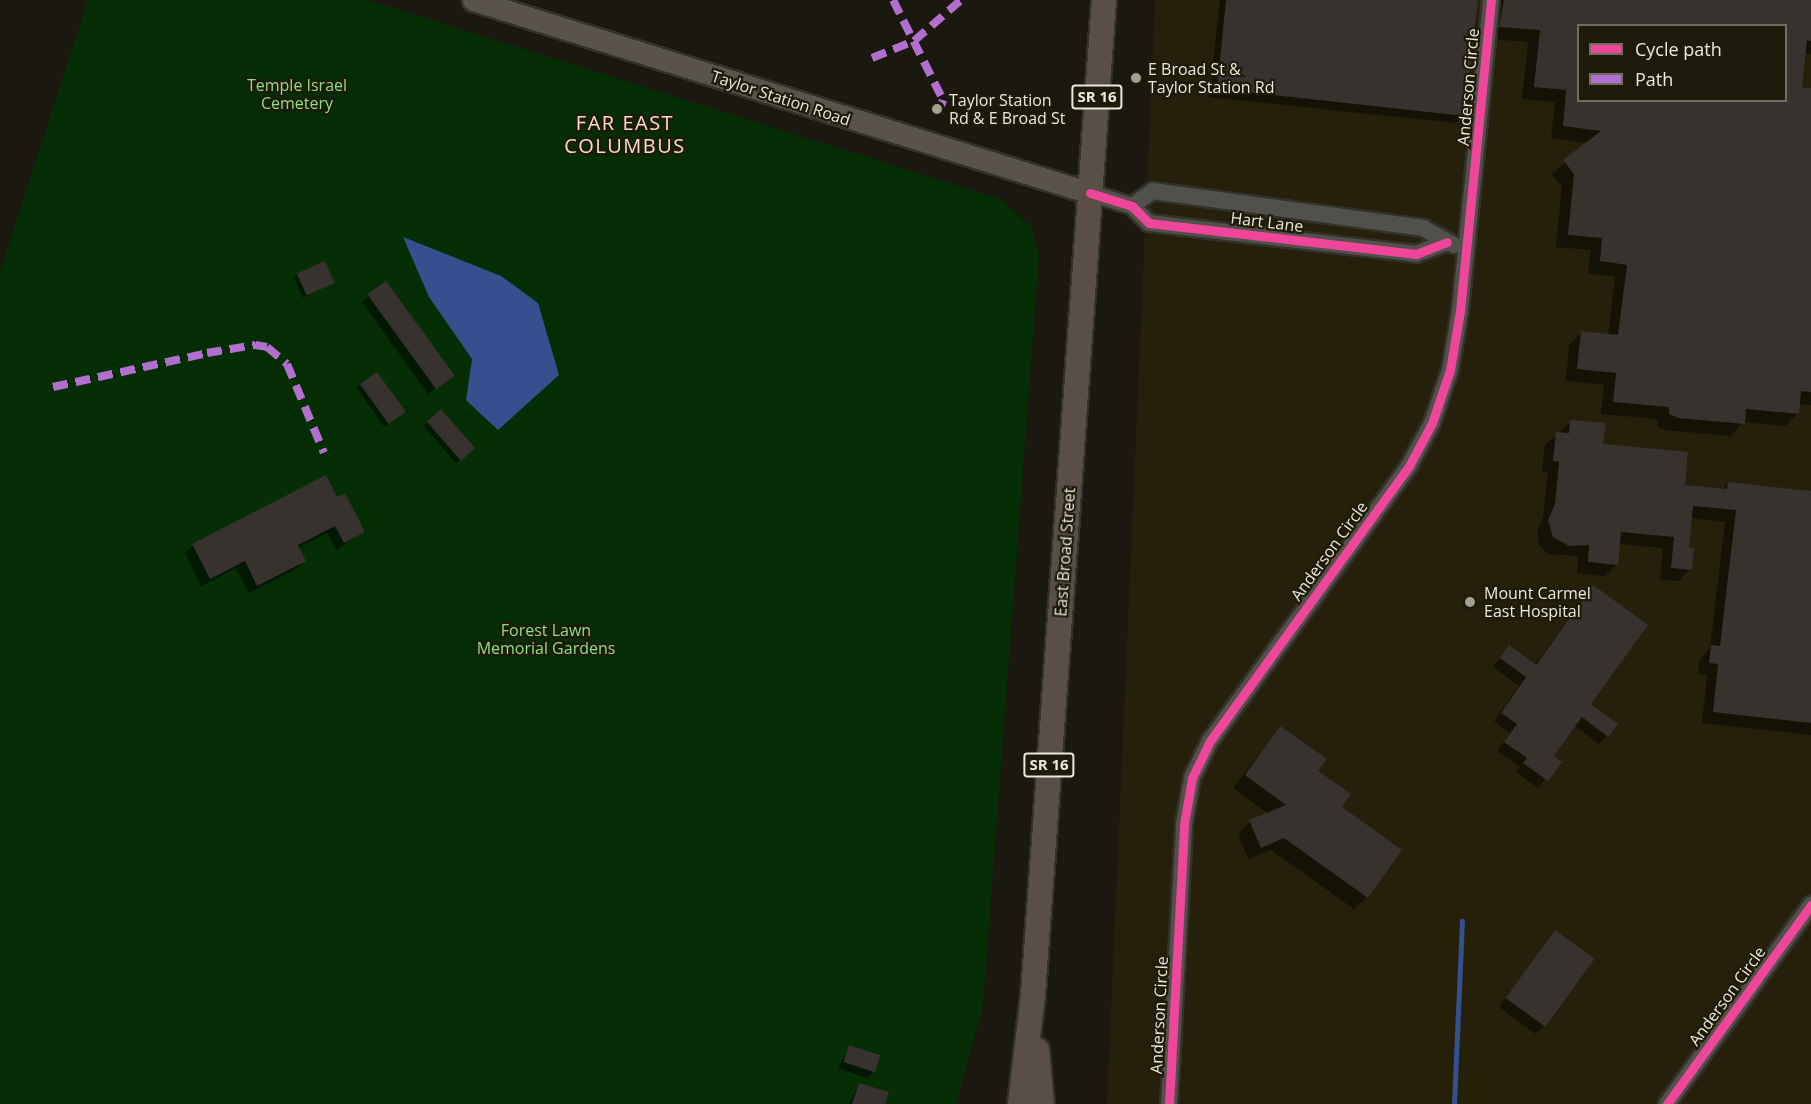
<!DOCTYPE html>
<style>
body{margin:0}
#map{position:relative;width:1811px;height:1104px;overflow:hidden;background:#1a180f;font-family:"Open Sans",sans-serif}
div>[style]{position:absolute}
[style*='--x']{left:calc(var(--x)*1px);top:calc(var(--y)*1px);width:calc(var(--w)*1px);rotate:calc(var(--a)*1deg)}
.built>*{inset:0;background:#26200a}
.green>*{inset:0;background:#052e05}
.water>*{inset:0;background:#34508e}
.shadow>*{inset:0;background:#0007;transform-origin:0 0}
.stream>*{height:4.5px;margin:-2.25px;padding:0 2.25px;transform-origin:2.25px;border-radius:2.25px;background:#34508e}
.building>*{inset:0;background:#37322e;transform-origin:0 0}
.roads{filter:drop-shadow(2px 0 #32312a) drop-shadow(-2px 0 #32312a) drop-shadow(0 2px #32312a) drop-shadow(0 -2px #32312a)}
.minor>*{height:16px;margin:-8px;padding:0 8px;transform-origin:8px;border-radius:8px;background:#52504a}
.major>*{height:21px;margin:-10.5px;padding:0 10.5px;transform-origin:10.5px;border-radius:10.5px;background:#5a534b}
.highway>*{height:24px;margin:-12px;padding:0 12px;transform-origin:12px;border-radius:12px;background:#594f46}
.quiet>*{height:8px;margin-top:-4px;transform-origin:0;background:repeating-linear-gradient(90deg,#b36fd0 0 15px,transparent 0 23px)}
.cycleway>*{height:9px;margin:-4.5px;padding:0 4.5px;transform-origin:4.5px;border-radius:4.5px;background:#ed469a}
.dots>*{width:16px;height:16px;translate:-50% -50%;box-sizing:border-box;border:3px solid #1f1b0a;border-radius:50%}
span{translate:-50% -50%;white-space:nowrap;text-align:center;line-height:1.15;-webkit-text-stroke:4.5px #1f1b0a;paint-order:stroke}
.shield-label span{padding:2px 4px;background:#1f1b0a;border:2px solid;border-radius:4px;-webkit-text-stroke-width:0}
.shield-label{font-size:15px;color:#ebe8dd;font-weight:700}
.poi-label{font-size:16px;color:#ebe8dd}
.left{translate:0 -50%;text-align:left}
.park-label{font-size:16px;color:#89e086}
.street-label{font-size:16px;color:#ebe8dd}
.quarter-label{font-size:20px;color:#fbdbcd;letter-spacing:1.5px}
.legend{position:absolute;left:1577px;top:24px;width:210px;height:78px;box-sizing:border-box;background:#1f1b0a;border:2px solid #716d5e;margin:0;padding:8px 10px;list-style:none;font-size:18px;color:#ebe8dd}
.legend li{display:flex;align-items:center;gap:12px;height:30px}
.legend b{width:30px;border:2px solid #716d5e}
</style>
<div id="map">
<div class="built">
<i style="clip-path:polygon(evenodd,1155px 0,1811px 0,1811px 1104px,1107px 1104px,1155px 0,1578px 26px,1786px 26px,1786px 100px,1578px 100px,1578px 26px)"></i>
</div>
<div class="green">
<i style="clip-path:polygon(88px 0,368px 0,1000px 199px,1031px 226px,1039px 256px,983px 1006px,956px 1104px,0 1104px,0 271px)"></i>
</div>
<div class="water">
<i style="clip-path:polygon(403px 237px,501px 276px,538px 303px,559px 375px,498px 430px,466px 400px,472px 359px,429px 297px)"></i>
</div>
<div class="shadow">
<i style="clip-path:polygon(1220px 0,1476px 0,1464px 115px,1456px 123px,1209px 97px)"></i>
<i style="clip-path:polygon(evenodd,1497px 0,1811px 0,1811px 54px,1804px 53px,1800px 89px,1811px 90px,1811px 405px,1798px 404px,1797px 414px,1785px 426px,1743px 422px,1731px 436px,1665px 430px,1657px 427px,1658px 419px,1601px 414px,1604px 385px,1566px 381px,1569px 345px,1581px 333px,1608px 336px,1615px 277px,1588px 273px,1591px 250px,1556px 247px,1562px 187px,1552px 174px,1588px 143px,1551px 138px,1555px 102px,1522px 99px,1528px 42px,1488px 39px,1497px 0,1578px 26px,1786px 26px,1786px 100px,1578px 100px,1578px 26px)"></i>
<i style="clip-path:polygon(297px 275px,333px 282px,303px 298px,294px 279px)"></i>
<i style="clip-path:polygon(386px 283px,446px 381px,428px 394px,362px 302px)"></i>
<i style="clip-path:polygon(361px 385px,400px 416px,384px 427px,357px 388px)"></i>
<i style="left:441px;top:411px;width:49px;height:23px;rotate:49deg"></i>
<i style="clip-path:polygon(1571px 422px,1602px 445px,1683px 487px,1722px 490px,1728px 483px,1811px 492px,1811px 735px,1702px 723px,1707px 675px,1698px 674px,1700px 659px,1710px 648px,1725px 522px,1690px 518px,1687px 548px,1690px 569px,1679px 581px,1660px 580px,1663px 548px,1619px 544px,1617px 564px,1605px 576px,1577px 573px,1578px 556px,1548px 554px,1539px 545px,1537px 533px,1543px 517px,1548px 473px,1542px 472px,1545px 445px)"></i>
<i style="clip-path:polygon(337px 499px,363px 532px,336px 550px,327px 533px,297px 548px,304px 561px,296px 569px,249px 593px,236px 568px,201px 586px,185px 553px,193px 545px)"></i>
<i style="clip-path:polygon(1593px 587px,1589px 705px,1607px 736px,1599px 744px,1574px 725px,1551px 756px,1559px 762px,1538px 788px,1516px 772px,1520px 767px,1497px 751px,1510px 733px,1494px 721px,1519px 686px,1493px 667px,1509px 647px,1534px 665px)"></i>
<i style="clip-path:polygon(1280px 728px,1340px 808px,1367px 897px,1354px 909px,1271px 850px,1248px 859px,1238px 834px,1250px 822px,1269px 814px,1233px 788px)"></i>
<i style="clip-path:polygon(1555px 932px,1544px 1026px,1536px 1034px,1499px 1007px)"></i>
<i style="clip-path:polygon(850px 1047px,873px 1072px,867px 1078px,838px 1068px)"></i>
<i style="clip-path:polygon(859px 1084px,884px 1104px,849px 1104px)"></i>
</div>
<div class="stream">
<i style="--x:1454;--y:1104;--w:183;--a:-87.5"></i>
</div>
<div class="building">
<i style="clip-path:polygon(1226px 0,1478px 0,1465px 116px,1217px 89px)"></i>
<i style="clip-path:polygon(evenodd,1504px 0,1811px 0,1811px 41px,1807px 40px,1802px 88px,1811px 88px,1811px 392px,1801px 391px,1799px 414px,1746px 409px,1745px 424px,1678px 418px,1669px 414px,1669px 407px,1613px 402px,1616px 373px,1577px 369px,1581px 331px,1618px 335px,1627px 265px,1600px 261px,1602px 238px,1568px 235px,1574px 174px,1563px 160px,1601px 131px,1563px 126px,1566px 90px,1534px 87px,1540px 30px,1499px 27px,1504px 0,1578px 26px,1785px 26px,1785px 100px,1578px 100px,1578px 26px)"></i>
<i style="left:325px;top:261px;width:24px;height:31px;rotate:66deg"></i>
<i style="left:386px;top:281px;width:117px;height:23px;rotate:54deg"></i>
<i style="left:377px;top:372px;width:49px;height:21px;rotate:54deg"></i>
<i style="left:441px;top:409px;width:52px;height:19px;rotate:49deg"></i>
<i style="clip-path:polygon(1570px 420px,1606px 423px,1603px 444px,1688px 452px,1685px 485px,1727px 489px,1728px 482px,1811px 491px,1811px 723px,1713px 712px,1718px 664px,1709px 663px,1711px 645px,1720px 646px,1736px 510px,1693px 506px,1689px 547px,1694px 548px,1692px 570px,1671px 568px,1674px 537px,1621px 532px,1618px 565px,1588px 562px,1589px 545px,1569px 546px,1553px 537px,1548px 520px,1555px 504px,1559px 462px,1553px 461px,1556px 432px,1569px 433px)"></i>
<i style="clip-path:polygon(326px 475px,337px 497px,345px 493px,365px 532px,344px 543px,335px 526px,298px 545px,306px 561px,257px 586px,245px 561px,210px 579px,192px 544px)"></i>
<i style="clip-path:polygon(1593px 585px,1648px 625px,1591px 704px,1618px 724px,1608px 737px,1582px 717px,1554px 756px,1562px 762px,1548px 781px,1523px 763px,1527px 758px,1504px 742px,1517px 724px,1501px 713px,1526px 677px,1500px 658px,1509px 645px,1536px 665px)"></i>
<i style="clip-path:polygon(1280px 726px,1327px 759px,1318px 771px,1351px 794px,1342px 807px,1402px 850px,1368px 898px,1284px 838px,1261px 848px,1249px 820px,1286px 805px,1245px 775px)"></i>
<i style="left:1555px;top:930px;width:49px;height:84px;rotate:36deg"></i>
<i style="left:849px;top:1045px;width:33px;height:18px;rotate:18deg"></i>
<i style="clip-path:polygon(859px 1083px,889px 1092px,885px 1104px,852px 1104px)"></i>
</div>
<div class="roads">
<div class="minor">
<i style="--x:1090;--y:193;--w:44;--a:17.2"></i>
<i style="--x:1132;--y:206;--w:24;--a:45"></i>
<i style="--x:1149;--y:223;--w:269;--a:6.6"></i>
<i style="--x:1416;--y:254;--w:33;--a:-21"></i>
<i style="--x:1132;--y:206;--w:26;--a:-36"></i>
<i style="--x:1153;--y:191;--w:273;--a:7.8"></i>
<i style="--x:1423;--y:228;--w:35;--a:29"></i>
<i style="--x:1169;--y:1104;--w:280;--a:-86.9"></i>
<i style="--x:1184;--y:824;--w:47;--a:-80.1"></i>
<i style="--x:1192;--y:778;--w:41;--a:-64.1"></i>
<i style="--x:1210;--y:741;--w:339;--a:-54.1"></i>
<i style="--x:1409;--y:466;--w:49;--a:-61.9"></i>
<i style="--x:1432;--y:423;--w:56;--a:-71.2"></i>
<i style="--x:1450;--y:370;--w:60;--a:-80.4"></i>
<i style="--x:1460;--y:311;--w:313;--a:-84.3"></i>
<i style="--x:1667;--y:1104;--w:246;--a:-54.1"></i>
</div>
<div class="major">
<i style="--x:473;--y:0;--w:646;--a:17.37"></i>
</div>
<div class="highway">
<i style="--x:1037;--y:1050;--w:54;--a:84.7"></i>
<i style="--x:1020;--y:1104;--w:110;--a:-83.2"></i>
<i style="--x:1033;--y:995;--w:998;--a:-85.92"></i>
</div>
</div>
<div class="quiet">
<i style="--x:893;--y:0;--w:112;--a:63.4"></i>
<i style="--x:943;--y:100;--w:14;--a:107"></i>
<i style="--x:872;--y:58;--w:45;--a:-22"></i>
<i style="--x:914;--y:41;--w:62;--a:-41.1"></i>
<i style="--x:53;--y:387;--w:158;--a:-12.4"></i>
<i style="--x:207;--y:353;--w:49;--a:-9.5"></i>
<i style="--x:255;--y:345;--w:12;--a:9"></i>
<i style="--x:267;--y:347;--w:26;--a:40"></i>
<i style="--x:287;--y:364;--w:96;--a:67.4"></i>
</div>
<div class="cycleway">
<i style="--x:1090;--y:193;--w:44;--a:17.2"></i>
<i style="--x:1132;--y:206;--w:24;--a:45"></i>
<i style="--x:1149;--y:223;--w:269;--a:6.6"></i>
<i style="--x:1416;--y:254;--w:33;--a:-21"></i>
<i style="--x:1169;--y:1104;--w:280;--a:-86.9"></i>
<i style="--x:1184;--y:824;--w:47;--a:-80.1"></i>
<i style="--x:1192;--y:778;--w:41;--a:-64.1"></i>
<i style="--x:1210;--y:741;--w:339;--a:-54.1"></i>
<i style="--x:1409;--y:466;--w:49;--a:-61.9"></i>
<i style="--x:1432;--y:423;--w:56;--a:-71.2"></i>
<i style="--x:1450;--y:370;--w:60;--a:-80.4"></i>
<i style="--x:1460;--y:311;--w:313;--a:-84.3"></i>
<i style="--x:1667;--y:1104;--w:246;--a:-54.1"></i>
</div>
<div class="dots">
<i style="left:1136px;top:78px;background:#a29f95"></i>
<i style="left:937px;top:109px;background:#a29f95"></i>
<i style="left:1470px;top:602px;background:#a29f95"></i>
</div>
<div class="shield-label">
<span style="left:1097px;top:97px">SR 16</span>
<span style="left:1049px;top:765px">SR 16</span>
</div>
<div class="poi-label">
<span class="left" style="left:1148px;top:78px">E Broad St &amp;<br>Taylor Station Rd</span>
<span class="left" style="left:949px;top:109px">Taylor Station<br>Rd &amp; E Broad St</span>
<span class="left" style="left:1484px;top:602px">Mount Carmel<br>East Hospital</span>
</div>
<div class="park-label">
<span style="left:297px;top:94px">Temple Israel<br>Cemetery</span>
<span style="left:546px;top:639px">Forest Lawn<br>Memorial Gardens</span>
</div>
<div class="street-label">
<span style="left:1468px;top:87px;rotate:-85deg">Anderson Circle</span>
<span style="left:781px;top:98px;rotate:18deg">Taylor Station Road</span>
<span style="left:1267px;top:222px;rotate:7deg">Hart Lane</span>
<span style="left:1329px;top:551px;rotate:-54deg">Anderson Circle</span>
<span style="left:1065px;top:552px;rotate:-86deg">East Broad Street</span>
<span style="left:1727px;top:996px;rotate:-54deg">Anderson Circle</span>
<span style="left:1159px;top:1015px;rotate:-87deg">Anderson Circle</span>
</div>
<div class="quarter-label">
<span style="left:625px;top:134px">FAR EAST<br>COLUMBUS</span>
</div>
<ul class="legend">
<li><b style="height:8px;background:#ed469a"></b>Cycle path</li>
<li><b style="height:8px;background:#b36fd0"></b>Path</li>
</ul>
</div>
